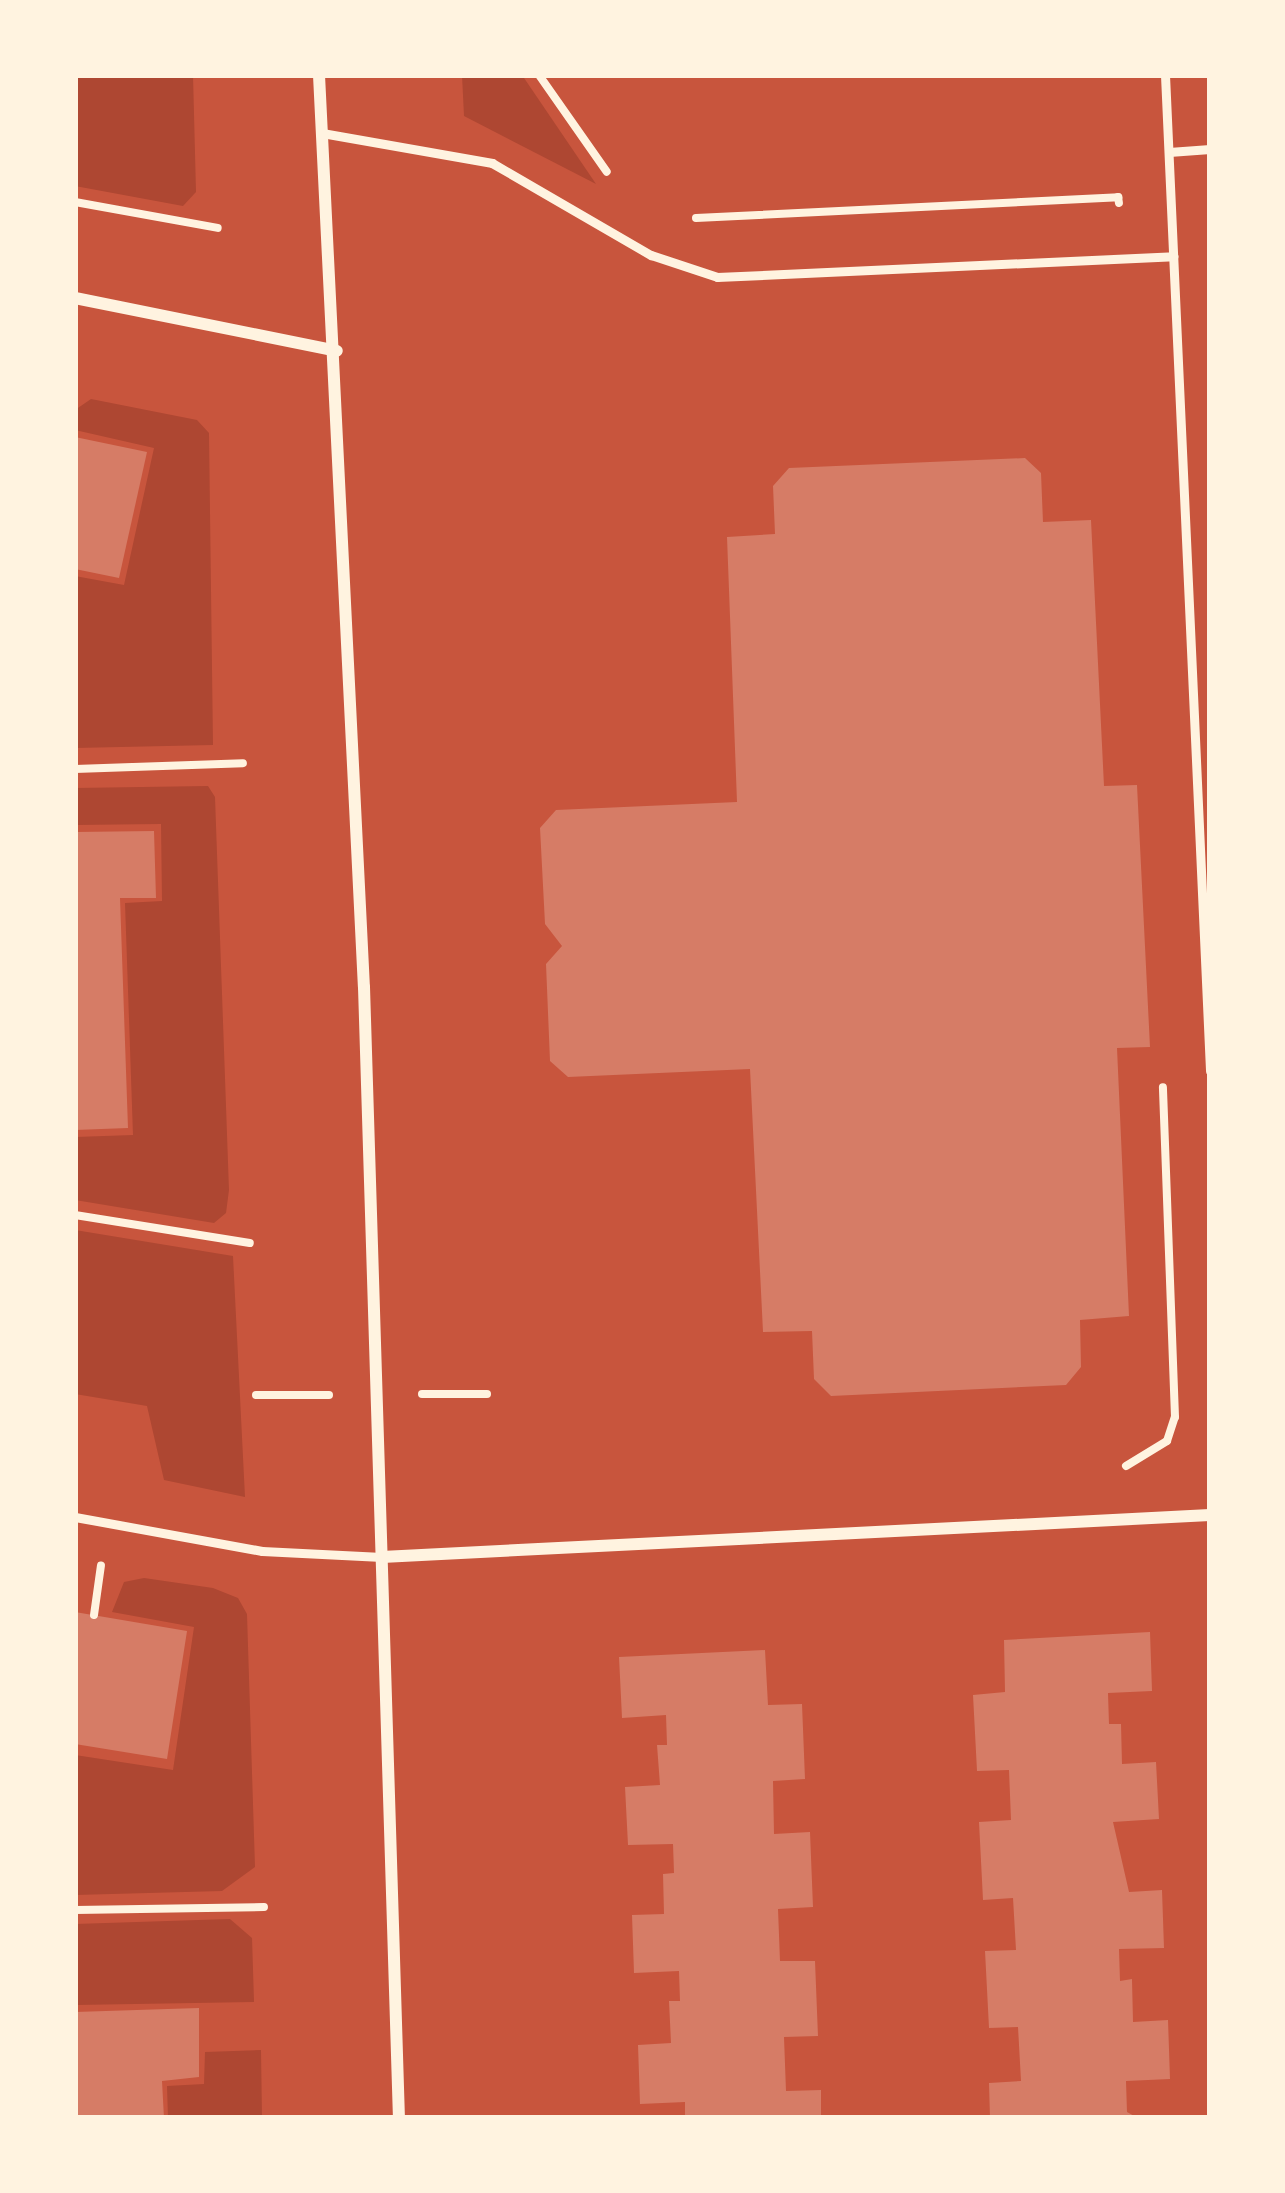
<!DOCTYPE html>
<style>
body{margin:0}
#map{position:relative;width:1285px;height:2193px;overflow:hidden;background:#c8553d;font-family:Rubik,sans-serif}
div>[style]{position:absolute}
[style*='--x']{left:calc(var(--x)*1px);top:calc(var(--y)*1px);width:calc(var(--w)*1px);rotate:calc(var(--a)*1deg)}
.green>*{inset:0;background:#ae4732}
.building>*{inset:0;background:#d67c66}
.path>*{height:8px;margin:-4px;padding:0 4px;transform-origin:4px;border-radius:4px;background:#fff3e0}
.service>*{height:9px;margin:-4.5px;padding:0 4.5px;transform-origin:4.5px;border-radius:4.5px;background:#fff3e0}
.minor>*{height:12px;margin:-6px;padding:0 6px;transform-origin:6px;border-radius:6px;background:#fff3e0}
span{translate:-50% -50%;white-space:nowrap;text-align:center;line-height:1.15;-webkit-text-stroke:12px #fff3e0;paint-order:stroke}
.frame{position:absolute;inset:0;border:78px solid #fff3e0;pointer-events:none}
</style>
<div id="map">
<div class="green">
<i style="clip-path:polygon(75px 75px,193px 75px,196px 192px,183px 206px,75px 186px)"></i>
<i style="clip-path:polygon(462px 75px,522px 75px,596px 184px,464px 116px)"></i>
<i style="clip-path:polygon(91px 399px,197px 420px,209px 433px,213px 745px,75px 748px,75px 576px,124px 585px,154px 448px,75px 430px,75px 410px)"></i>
<i style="clip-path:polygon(208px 786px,215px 797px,229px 1190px,226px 1213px,214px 1223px,75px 1200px,75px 1137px,133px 1135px,125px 903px,162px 901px,161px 824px,75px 825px,75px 788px)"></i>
<i style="clip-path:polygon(75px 1230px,233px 1256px,245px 1497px,164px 1480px,147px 1406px,75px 1394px)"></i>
<i style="clip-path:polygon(144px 1578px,213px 1588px,238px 1598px,247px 1614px,255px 1867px,222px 1891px,75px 1895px,75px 1755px,173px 1770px,194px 1627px,112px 1612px,124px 1582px)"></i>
<i style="clip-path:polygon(230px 1919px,252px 1938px,254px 2002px,75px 2005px,75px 1924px)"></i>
<i style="clip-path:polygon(261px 2050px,262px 2118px,168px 2118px,167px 2086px,204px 2084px,205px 2052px)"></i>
</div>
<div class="building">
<i style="clip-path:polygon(75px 437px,147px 452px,119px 578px,75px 569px)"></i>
<i style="clip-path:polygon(1025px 458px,1041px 473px,1043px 522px,1091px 520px,1104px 786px,1137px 785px,1150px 1047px,1117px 1048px,1129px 1316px,1080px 1320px,1081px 1367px,1066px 1385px,831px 1396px,814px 1379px,812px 1331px,763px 1332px,750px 1069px,568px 1077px,550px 1061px,546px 964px,562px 946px,545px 924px,540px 828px,556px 810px,737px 802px,727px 537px,775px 534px,773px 486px,789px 468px)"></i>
<i style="clip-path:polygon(154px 831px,156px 898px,120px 898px,128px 1128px,75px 1130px,75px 832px)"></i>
<i style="clip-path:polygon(75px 1612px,187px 1631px,167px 1759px,75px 1744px)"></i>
<i style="clip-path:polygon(1150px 1632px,1152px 1691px,1108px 1693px,1109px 1724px,1121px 1724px,1122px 1764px,1156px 1762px,1159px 1819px,1113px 1822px,1129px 1892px,1162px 1890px,1164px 1948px,1119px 1949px,1120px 1981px,1132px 1979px,1133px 2022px,1168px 2020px,1170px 2079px,1126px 2081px,1127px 2112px,1138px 2118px,990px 2118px,989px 2083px,1021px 2081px,1018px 2027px,989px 2028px,985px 1951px,1016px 1950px,1013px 1898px,983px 1900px,979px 1822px,1011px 1820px,1009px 1770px,977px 1771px,973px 1695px,1005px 1692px,1004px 1640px)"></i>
<i style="clip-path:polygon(765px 1650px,768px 1705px,802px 1704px,805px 1779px,773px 1781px,774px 1834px,810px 1832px,813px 1907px,778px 1909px,780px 1961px,815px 1961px,818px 2036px,784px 2037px,786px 2091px,821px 2090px,821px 2118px,685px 2118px,685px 2102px,640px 2104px,638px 2045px,671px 2043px,669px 2001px,680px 2001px,679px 1971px,634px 1973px,632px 1915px,664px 1914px,663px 1874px,674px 1873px,673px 1844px,628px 1845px,625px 1787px,660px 1785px,657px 1745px,667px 1745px,666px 1715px,622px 1718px,619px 1657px)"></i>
<i style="clip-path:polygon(199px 2008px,199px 2077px,162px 2081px,164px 2118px,75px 2118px,75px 2012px)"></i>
</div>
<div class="path">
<i style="--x:539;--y:75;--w:118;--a:55"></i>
<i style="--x:75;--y:202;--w:145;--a:10.3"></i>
<i style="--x:696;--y:218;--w:423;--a:-2.8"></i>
<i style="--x:1118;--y:197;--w:6;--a:81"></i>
<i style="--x:75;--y:769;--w:168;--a:-2"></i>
<i style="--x:75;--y:1215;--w:177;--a:9.1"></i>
<i style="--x:422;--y:1394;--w:65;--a:0"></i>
<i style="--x:256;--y:1395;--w:73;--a:0"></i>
<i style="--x:1126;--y:1466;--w:48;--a:-31.4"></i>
<i style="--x:1167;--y:1441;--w:25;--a:-72"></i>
<i style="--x:1175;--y:1417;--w:330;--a:-92.1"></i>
<i style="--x:94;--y:1615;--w:50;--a:-82"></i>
<i style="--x:75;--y:1910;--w:189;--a:-0.9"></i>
</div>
<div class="service">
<i style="--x:1165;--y:75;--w:997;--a:87.41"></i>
<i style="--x:322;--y:133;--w:173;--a:10"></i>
<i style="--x:492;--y:163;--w:184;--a:30.1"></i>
<i style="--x:651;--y:255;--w:70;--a:18.4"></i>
<i style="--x:717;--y:277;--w:457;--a:-2.6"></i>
<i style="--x:1169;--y:152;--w:41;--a:-4.2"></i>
<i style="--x:75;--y:1517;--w:190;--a:10.3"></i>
<i style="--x:262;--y:1551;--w:120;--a:2.9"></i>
</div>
<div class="minor">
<i style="--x:319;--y:75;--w:913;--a:87.18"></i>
<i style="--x:364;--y:987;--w:1132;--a:88.23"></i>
<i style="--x:75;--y:298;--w:267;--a:11.4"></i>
<i style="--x:382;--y:1557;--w:829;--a:-2.9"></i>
</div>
<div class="frame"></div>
</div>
